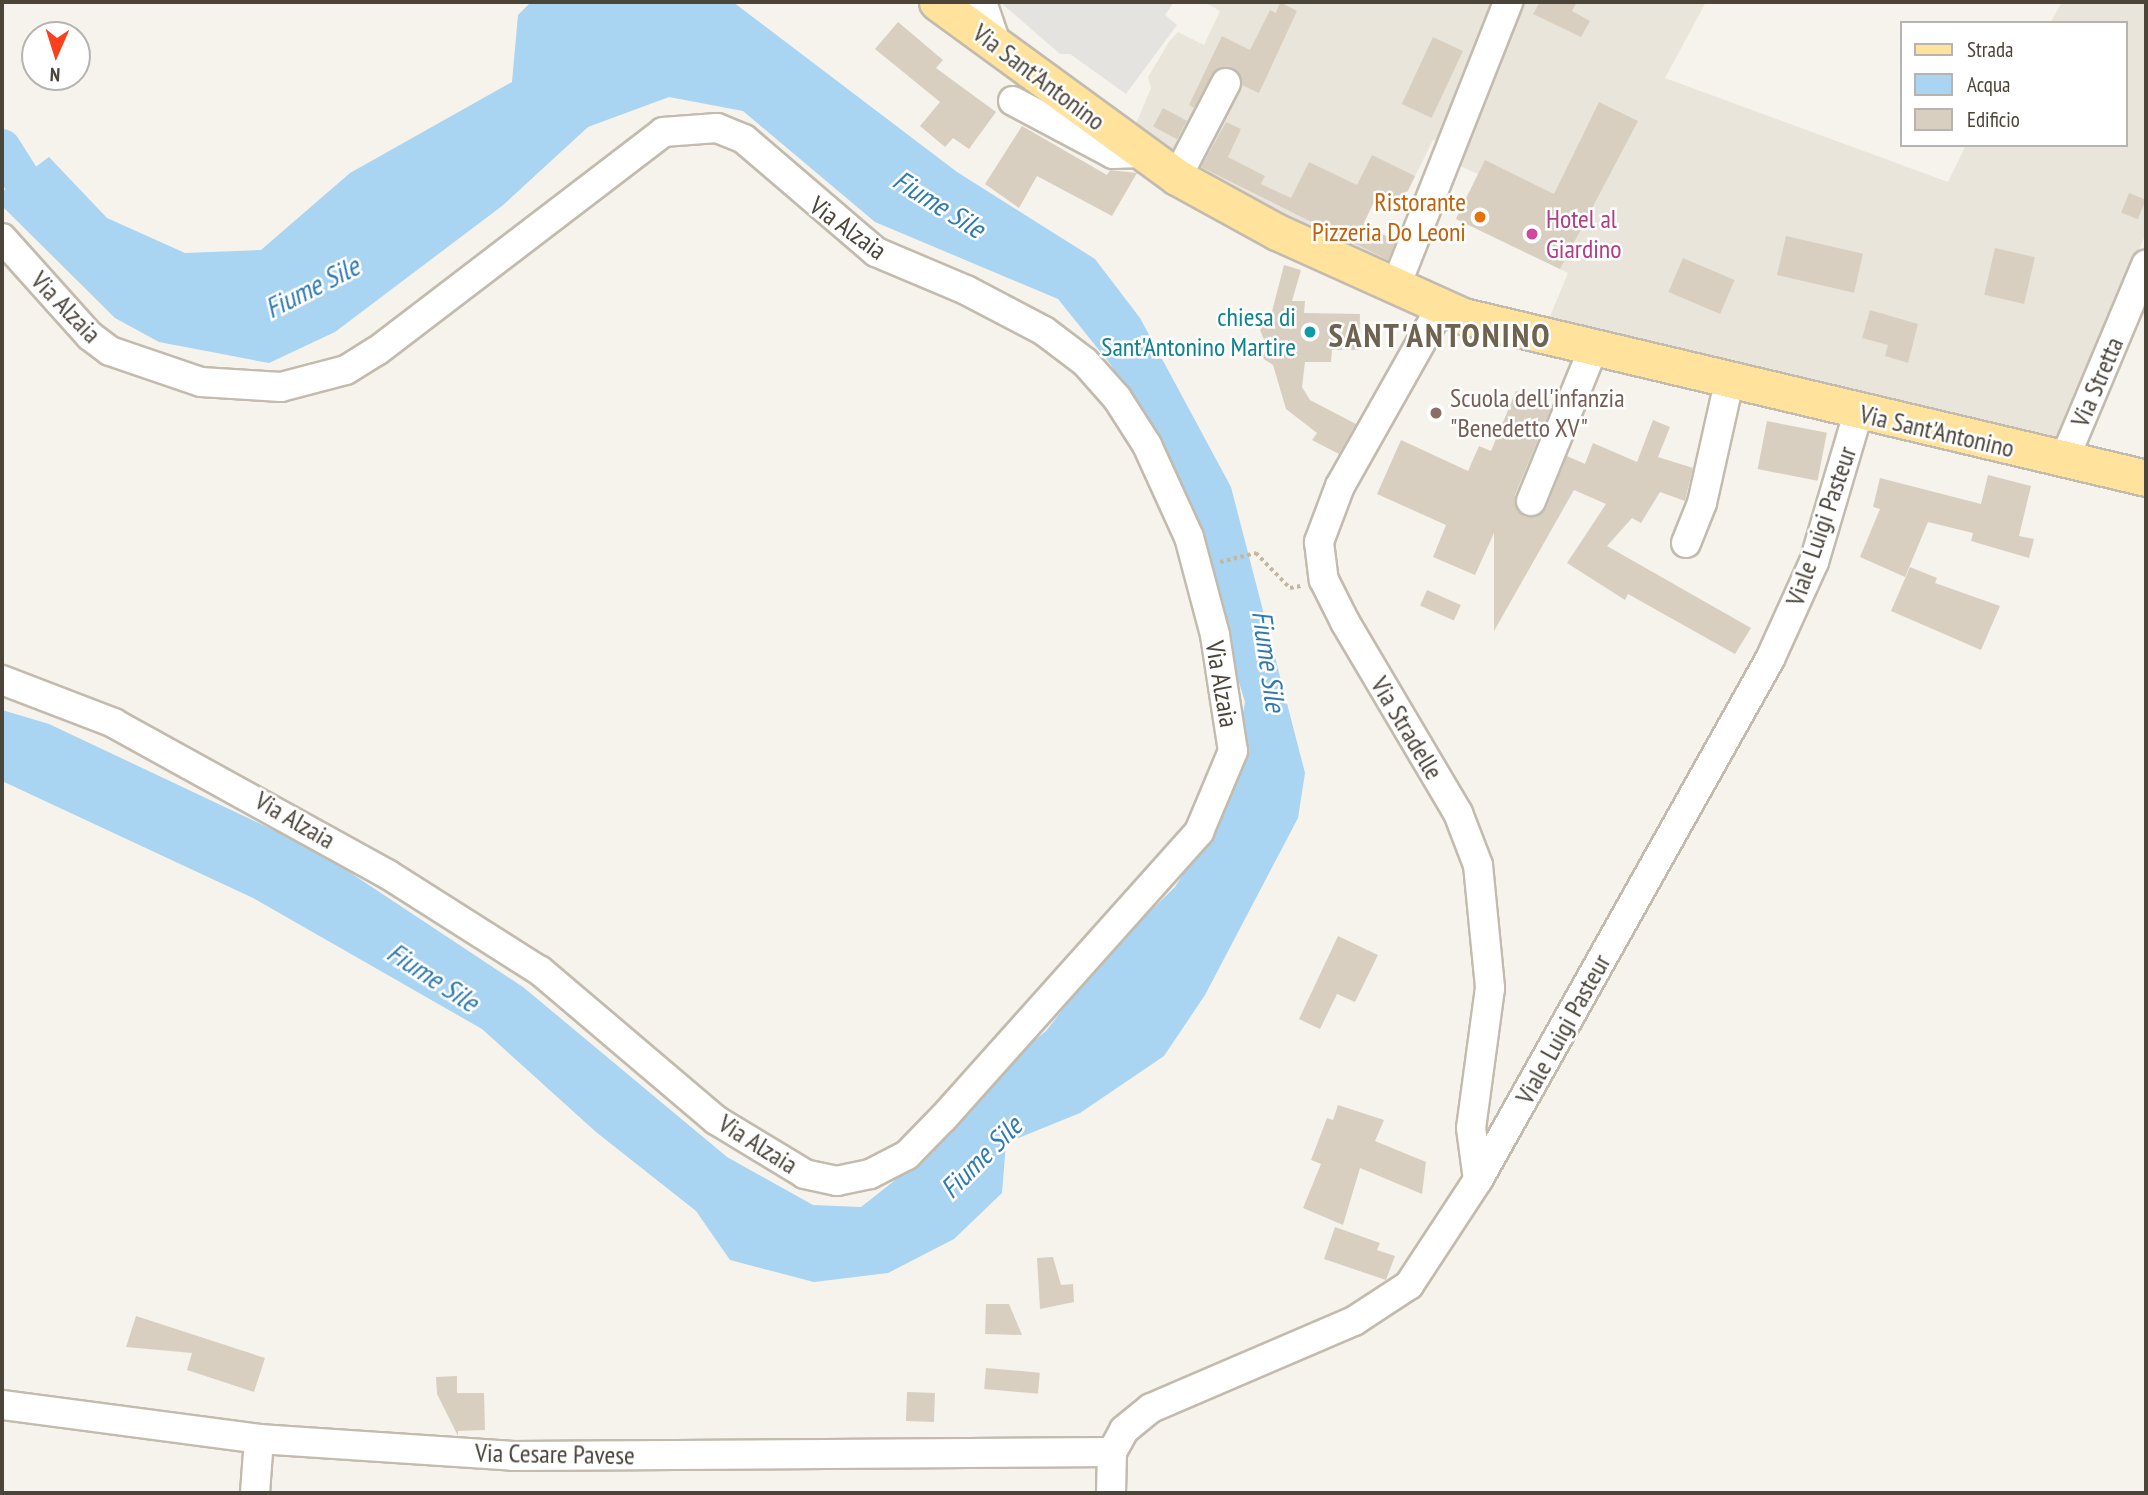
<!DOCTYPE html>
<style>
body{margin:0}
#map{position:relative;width:2148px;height:1495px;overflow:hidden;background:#f6f3ec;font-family:"PT Sans Narrow",sans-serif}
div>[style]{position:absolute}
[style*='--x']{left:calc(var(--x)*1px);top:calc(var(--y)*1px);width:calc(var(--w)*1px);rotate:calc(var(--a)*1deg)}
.residential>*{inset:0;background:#eae5da}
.parking>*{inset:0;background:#e5e3e0}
.water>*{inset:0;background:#a9d4f2}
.river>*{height:38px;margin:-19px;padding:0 19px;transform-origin:19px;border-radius:19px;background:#a9d4f2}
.building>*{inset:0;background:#d8cfc1;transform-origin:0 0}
.path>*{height:3.5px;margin-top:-1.75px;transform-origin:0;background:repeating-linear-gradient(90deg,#c4b79f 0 3.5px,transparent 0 7px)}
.roads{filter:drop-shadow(2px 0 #c2bbae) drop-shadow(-2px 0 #c2bbae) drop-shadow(0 2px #c2bbae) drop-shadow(0 -2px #c2bbae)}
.minor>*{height:28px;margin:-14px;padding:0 14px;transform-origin:14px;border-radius:14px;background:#fff}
.major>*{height:35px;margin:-17.5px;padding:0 17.5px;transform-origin:17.5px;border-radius:17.5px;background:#ffe39c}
.dots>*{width:19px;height:19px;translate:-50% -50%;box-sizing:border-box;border:4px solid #fff;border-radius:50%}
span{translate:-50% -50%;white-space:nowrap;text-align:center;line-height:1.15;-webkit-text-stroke:5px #fff;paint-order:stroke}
.street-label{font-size:26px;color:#4b4439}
.food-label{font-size:26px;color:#c56008}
.right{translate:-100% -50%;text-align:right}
.hotel-label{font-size:26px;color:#b23c85}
.left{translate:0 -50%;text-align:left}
.culture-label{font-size:26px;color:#0d838f}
.education-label{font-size:26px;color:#785e54}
.water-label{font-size:28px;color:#2e7ab2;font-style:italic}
.district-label{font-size:33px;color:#6e6250;font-weight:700;letter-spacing:2px}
.frame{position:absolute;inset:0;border:4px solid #4b4439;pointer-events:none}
.legend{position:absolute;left:1900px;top:21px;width:228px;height:126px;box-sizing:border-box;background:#fff;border:2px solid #b7b4b0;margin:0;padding:9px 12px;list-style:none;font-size:21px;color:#4b4439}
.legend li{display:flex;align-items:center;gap:14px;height:35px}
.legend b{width:35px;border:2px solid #b7b4b0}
.north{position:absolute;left:21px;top:21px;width:70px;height:70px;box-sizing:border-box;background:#fff;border:2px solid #b7b4b0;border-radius:50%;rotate:183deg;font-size:19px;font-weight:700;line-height:28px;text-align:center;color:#4b4439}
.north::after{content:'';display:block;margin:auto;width:24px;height:32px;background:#fc3f1d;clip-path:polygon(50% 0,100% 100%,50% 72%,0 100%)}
</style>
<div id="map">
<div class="residential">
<i style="clip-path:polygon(1204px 2px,1498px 2px,1441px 142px,1433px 140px,1402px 203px,1379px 192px,1363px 224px,1402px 243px,1389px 270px,1192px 169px,1181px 154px,1135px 126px,1151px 88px,1148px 77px,1169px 42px,1178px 32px,1204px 45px,1220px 11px)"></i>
<i style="clip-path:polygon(1521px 2px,1706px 2px,1665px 78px,1948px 182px,1966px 145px,2125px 145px,2125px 23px,2050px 23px,2062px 2px,2146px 2px,2146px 233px,2060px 438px,2055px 441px,1548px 321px,1568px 273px,1456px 219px,1478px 174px,1460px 166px)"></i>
</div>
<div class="parking">
<i style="clip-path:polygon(1000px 2px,1174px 2px,1165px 15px,1177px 25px,1126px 94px,1070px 54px,1060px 54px)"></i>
</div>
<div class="water">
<i style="clip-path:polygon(531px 2px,733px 2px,957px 172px,1095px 259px,1140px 318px,1231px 487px,1305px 773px,1298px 818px,1205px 995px,1164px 1056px,1080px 1113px,1006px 1143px,1002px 1193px,954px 1239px,888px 1273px,814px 1282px,730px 1260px,696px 1211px,596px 1132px,482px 1029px,253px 898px,2px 781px,2px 710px,49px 724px,316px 850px,523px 987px,727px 1157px,813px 1205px,861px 1207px,922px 1159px,971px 1092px,1046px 1031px,1106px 954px,1175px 887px,1226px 805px,1245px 702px,1178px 483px,1111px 365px,1058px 299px,875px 222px,743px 111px,669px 97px,588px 127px,502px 206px,335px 332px,269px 363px,159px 342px,115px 318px,2px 206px,2px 192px,49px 157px,107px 218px,185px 253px,261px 250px,350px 173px,512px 82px,518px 15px)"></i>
</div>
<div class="river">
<i style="--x:2;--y:148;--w:51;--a:57.9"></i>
<i style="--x:29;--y:191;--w:37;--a:46"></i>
</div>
<div class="building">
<i style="clip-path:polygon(1280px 2px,1297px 11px,1259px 93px,1242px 85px,1234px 69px,1225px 67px,1212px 75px,1194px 108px,1189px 105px,1222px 36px,1250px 50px,1270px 10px,1276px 13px)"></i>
<i style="clip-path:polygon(1540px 2px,1577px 2px,1572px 11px,1590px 21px,1581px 37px,1533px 14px)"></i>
<i style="clip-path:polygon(898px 22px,943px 60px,936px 68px,996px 112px,969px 149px,953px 138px,945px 147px,920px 126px,940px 102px,875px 49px)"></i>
<i style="left:1433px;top:37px;width:33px;height:74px;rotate:25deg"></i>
<i style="clip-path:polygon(1599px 102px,1638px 121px,1560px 269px,1456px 219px,1485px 160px,1554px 194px)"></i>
<i style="left:1163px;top:108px;width:27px;height:21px;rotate:28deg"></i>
<i style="clip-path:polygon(1226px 122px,1241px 129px,1228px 157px,1265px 176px,1261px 184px,1291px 198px,1309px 162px,1357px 185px,1372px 155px,1415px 176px,1402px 203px,1379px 191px,1363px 225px,1396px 241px,1388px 260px,1201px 167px)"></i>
<i style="clip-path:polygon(1022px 126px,1107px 175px,1110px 170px,1137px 173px,1112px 216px,1037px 176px,1019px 208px,985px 184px)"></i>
<i style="left:2129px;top:193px;width:18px;height:21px;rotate:22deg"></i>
<i style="left:1786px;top:236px;width:79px;height:40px;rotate:13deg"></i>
<i style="left:1995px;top:248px;width:41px;height:48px;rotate:13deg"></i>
<i style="left:1683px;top:258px;width:56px;height:37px;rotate:23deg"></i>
<i style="clip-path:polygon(1284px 265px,1301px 270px,1292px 301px,1305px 301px,1304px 313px,1360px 314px,1359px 350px,1332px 350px,1331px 362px,1305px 362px,1302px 387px,1310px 400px,1356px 424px,1339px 454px,1312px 440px,1317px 433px,1286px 409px,1273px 365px,1262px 358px,1267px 347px,1260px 330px,1270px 319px)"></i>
<i style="clip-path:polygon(1870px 310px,1918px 324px,1908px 363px,1885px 356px,1888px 345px,1862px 338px)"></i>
<i style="clip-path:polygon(1516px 391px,1552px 406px,1515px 495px,1518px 511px,1525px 517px,1546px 508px,1567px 456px,1585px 464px,1593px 443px,1637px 462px,1653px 420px,1670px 427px,1658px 457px,1693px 468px,1685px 501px,1660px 492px,1641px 523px,1632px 518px,1607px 546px,1751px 628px,1735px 654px,1628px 594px,1625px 600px,1567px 563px,1606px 504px,1574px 490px,1494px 631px,1494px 533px,1475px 575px,1433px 557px,1446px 525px,1377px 494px,1401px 440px,1468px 471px,1479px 446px,1491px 451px)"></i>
<i style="left:1767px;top:421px;width:61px;height:49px;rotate:11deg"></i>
<i style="clip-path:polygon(1988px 475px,2031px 486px,2019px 536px,2034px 539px,2029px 558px,1971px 541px,1973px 533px,1928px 522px,1905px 577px,1860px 557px,1880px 509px,1873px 507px,1880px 478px,1981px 504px)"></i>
<i style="clip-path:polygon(1910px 567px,1937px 578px,1935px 583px,2000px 606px,1981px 650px,1891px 611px)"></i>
<i style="left:1427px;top:590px;width:37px;height:17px;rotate:24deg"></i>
<i style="clip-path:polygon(1338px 936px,1378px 955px,1355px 1002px,1337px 994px,1320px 1029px,1299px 1019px)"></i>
<i style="clip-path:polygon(1338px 1105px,1384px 1120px,1375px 1141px,1426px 1162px,1422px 1194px,1360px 1168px,1343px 1225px,1303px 1208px,1321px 1164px,1311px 1160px,1327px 1118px,1333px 1120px)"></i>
<i style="clip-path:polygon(1335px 1227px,1380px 1243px,1377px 1250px,1395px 1256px,1386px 1280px,1324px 1259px)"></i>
<i style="clip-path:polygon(1053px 1257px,1061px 1285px,1073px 1284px,1074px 1302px,1040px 1309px,1037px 1258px)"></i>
<i style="clip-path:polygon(986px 1304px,1009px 1304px,1022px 1335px,985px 1334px)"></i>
<i style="clip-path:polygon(136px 1316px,265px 1358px,254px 1392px,187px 1370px,192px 1353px,126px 1347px)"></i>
<i style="left:986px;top:1368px;width:54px;height:21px;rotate:5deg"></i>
<i style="clip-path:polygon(457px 1376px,457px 1393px,484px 1393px,485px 1430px,458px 1431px,458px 1436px,437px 1394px,436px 1377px)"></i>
<i style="left:907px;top:1392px;width:28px;height:29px;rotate:2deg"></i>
</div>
<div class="path">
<i style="--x:1212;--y:2;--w:11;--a:0"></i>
<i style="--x:1220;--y:562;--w:37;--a:-14"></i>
<i style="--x:1256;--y:553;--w:49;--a:45.8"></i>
<i style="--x:1290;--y:588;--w:11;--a:-10"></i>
</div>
<div class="roads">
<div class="minor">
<i style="--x:982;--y:2;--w:46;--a:71.2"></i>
<i style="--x:1013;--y:101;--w:113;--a:27.9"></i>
<i style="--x:1113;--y:154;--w:27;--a:-2"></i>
<i style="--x:1177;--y:177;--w:106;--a:-62.5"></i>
<i style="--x:2;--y:238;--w:132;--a:48.1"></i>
<i style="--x:90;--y:336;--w:25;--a:37"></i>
<i style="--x:110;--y:351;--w:96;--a:18.8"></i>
<i style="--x:201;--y:382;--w:80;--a:3.6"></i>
<i style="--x:281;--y:387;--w:67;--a:-14.7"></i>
<i style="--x:346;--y:370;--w:36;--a:-32"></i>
<i style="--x:377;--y:351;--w:360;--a:-37.4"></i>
<i style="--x:663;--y:132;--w:54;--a:-4.2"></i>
<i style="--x:717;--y:128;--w:29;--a:22"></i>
<i style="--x:744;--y:139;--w:174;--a:40.6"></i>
<i style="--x:876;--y:252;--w:98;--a:22.9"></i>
<i style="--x:966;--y:290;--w:88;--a:27.7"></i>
<i style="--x:1044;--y:331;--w:51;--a:37.1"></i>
<i style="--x:1085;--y:362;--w:48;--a:48.4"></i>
<i style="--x:1117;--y:398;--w:56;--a:57.4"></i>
<i style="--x:1147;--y:445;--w:101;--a:65.5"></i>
<i style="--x:1189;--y:537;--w:101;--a:75.1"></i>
<i style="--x:1215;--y:635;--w:117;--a:81.2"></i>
<i style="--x:1233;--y:751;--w:88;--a:112.8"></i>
<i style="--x:1199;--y:832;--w:384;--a:131.8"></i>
<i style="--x:943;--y:1118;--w:52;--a:134.2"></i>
<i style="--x:907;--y:1155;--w:42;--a:152.8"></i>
<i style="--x:870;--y:1174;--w:34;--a:168"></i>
<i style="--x:837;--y:1181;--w:33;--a:-168"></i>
<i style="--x:805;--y:1174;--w:104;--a:-148.8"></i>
<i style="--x:716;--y:1120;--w:231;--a:-139.7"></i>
<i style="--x:540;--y:971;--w:181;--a:-147.6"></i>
<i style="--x:387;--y:874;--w:312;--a:-151.1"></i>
<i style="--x:114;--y:723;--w:120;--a:-159"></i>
<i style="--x:1395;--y:288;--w:308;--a:-68.4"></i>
<i style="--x:1441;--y:307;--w:206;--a:119.4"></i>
<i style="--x:1340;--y:486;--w:60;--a:110.6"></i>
<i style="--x:1319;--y:542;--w:38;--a:83"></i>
<i style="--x:1324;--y:580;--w:47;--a:63.4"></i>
<i style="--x:1345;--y:622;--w:222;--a:59.4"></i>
<i style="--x:1458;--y:813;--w:56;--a:69"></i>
<i style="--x:1478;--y:865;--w:124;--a:84.4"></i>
<i style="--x:1490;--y:988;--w:141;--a:97.7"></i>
<i style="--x:1471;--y:1128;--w:52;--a:82.3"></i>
<i style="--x:2064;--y:460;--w:212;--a:-67.2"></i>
<i style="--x:1531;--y:501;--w:164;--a:-67.8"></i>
<i style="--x:1686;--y:543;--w:43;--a:-68.2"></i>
<i style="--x:1702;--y:503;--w:124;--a:-77.4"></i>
<i style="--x:2;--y:1405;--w:259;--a:7.5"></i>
<i style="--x:259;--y:1439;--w:255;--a:3.8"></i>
<i style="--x:513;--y:1456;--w:599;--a:-0.38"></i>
<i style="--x:255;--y:1493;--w:54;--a:-85.8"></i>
<i style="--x:1111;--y:1493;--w:41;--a:-88.6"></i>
<i style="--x:1112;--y:1452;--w:25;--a:-61"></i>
<i style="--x:1124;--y:1430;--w:35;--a:-39"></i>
<i style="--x:1151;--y:1408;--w:221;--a:-23.2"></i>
<i style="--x:1354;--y:1321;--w:66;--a:-33.2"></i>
<i style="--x:1409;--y:1285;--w:126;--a:-56.7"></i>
<i style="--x:1478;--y:1180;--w:597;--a:-60.73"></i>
<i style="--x:1770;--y:659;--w:107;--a:-65.6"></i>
<i style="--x:1814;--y:562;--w:155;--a:-73.5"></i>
</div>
<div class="major">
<i style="--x:937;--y:2;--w:297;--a:36.1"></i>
<i style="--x:1177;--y:177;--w:114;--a:28.8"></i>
<i style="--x:1277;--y:232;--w:204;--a:24.3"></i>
<i style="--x:1463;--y:316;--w:702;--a:13.34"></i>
</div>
</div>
<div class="dots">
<i style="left:1480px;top:217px;background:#e8710a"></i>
<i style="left:1532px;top:234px;background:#d1479c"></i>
<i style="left:1310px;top:332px;background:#0f9aa8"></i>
<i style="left:1436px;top:413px;background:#8d6e63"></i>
</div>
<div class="street-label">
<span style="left:1039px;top:77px;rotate:37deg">Via Sant'Antonino</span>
<span style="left:848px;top:228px;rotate:36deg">Via Alzaia</span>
<span style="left:66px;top:307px;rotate:46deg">Via Alzaia</span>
<span style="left:2097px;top:382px;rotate:-67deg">Via Stretta</span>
<span style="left:1937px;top:431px;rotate:13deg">Via Sant'Antonino</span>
<span style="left:1821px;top:526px;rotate:-71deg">Viale Luigi Pasteur</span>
<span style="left:1222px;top:684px;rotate:80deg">Via Alzaia</span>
<span style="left:1407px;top:728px;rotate:59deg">Via Stradelle</span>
<span style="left:295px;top:820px;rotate:30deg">Via Alzaia</span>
<span style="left:1563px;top:1029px;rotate:-61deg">Viale Luigi Pasteur</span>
<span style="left:758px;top:1144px;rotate:32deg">Via Alzaia</span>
<span style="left:555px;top:1454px;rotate:1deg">Via Cesare Pavese</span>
</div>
<div class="food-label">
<span class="right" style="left:1466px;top:217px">Ristorante<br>Pizzeria Do Leoni</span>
</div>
<div class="hotel-label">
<span class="left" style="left:1546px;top:234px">Hotel al<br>Giardino</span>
</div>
<div class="culture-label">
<span class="right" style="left:1296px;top:332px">chiesa di<br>Sant'Antonino Martire</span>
</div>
<div class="education-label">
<span class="left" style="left:1450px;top:413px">Scuola dell'infanzia<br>"Benedetto XV"</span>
</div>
<div class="water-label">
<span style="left:939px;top:204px;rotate:32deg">Fiume Sile</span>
<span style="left:312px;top:287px;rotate:-27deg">Fiume Sile</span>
<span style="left:1269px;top:661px;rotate:82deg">Fiume Sile</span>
<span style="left:433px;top:977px;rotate:33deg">Fiume Sile</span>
<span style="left:981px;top:1157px;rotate:-45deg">Fiume Sile</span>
</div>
<div class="district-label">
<span style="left:1440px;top:335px">SANT'ANTONINO</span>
</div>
<div class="frame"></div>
<ul class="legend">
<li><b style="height:9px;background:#ffe39c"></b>Strada</li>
<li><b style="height:19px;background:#a9d4f2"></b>Acqua</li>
<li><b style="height:19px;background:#d8cfc1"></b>Edificio</li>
</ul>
<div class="north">N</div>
</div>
